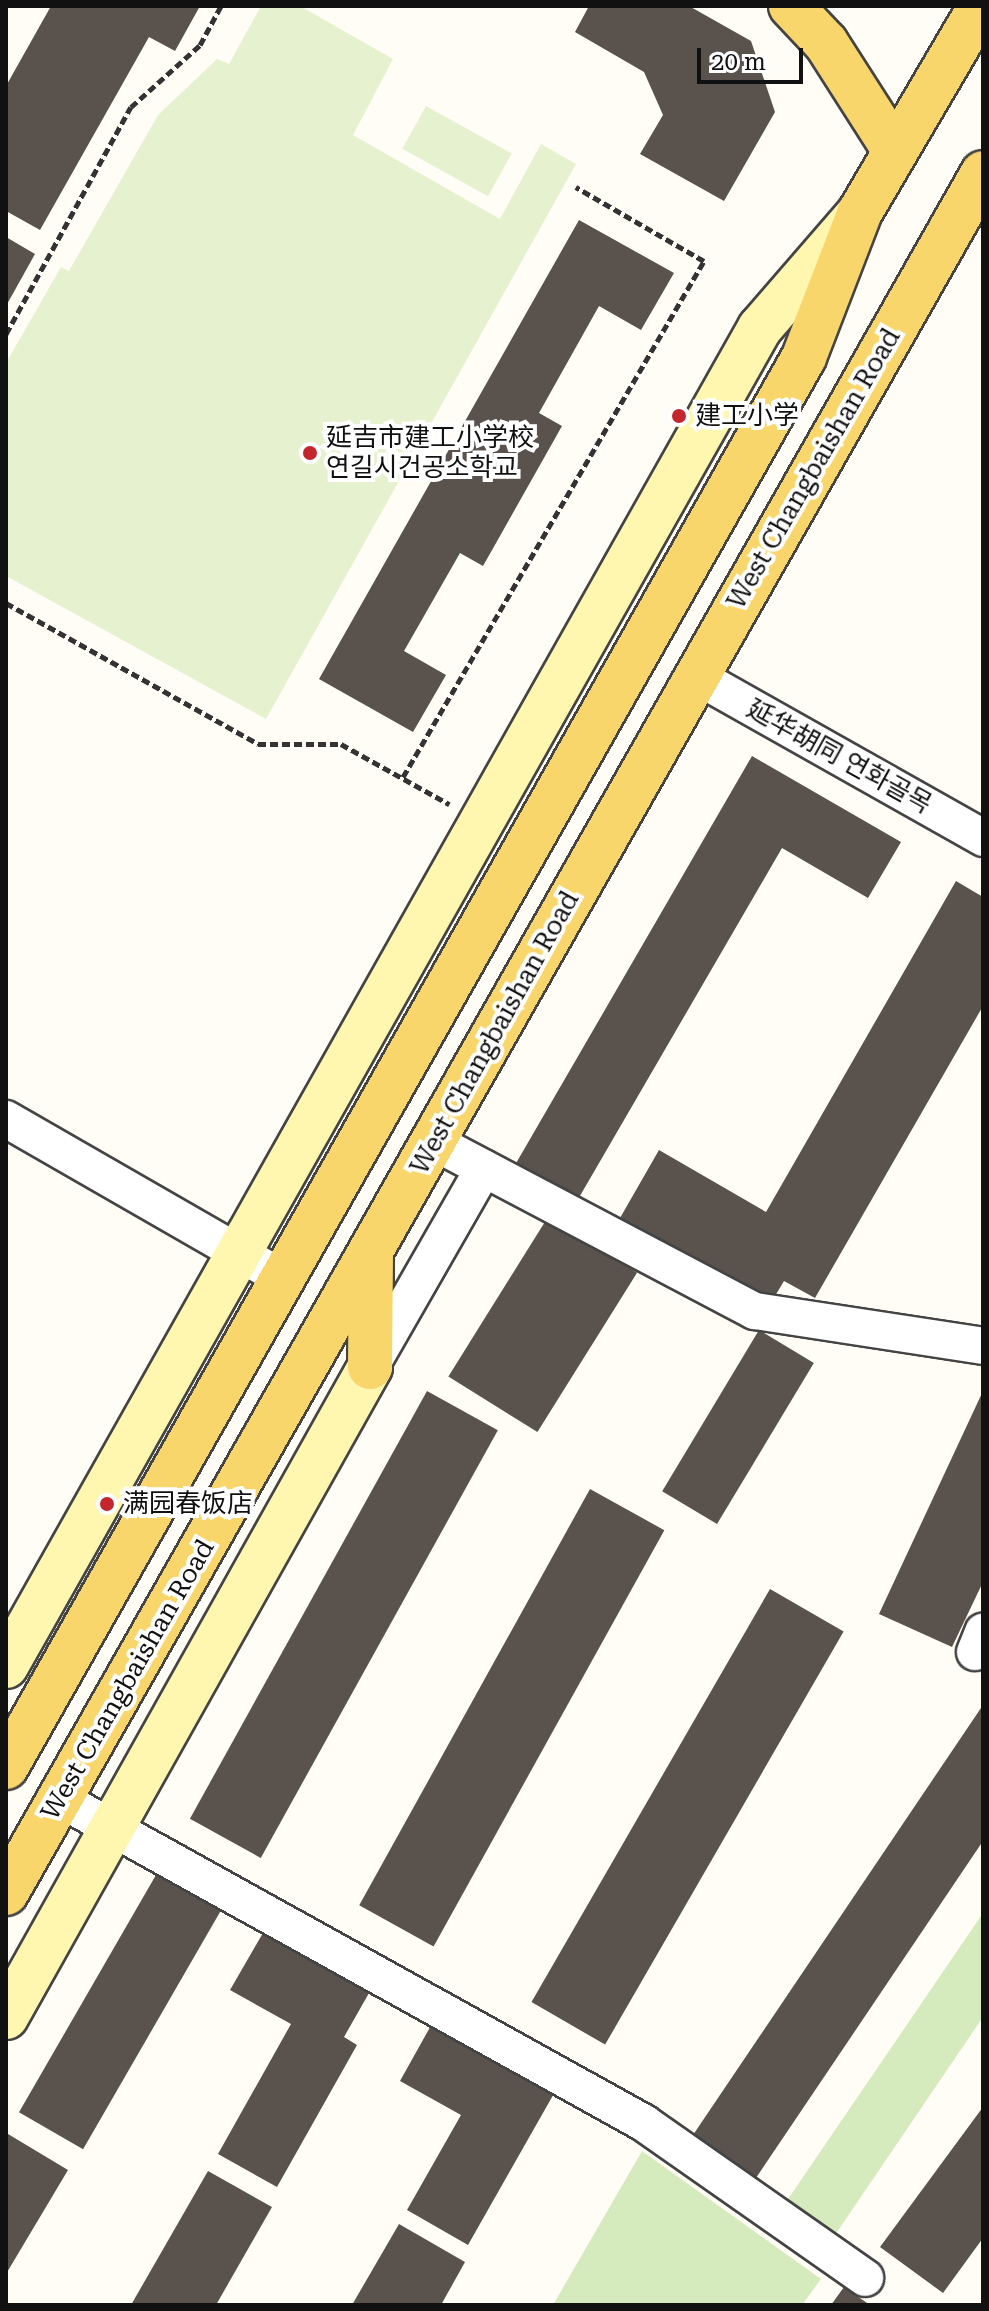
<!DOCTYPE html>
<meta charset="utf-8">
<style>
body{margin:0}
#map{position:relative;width:989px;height:2311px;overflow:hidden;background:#fffdf5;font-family:"Roboto Serif","Noto Sans SC","Noto Sans KR",serif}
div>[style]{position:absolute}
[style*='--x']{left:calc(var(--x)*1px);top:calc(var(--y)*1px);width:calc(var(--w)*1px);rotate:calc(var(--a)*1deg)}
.green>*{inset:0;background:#d5ebbd}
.pitch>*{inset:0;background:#e6f2cf;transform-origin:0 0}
.building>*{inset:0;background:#5a524d;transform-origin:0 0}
.path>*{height:5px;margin-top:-2.5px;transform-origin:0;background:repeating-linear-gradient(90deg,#333 0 8px,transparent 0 12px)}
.roads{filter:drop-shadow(2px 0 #444) drop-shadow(-2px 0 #444) drop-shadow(0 2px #444) drop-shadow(0 -2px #444)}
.street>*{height:36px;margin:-18px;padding:0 18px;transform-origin:18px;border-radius:18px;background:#fff}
.secondary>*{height:44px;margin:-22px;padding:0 22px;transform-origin:22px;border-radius:22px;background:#fff6b0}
.primary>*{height:44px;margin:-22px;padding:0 22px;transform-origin:22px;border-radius:22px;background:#f9d66b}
.dots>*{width:22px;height:22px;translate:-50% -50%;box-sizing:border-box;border:4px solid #fff;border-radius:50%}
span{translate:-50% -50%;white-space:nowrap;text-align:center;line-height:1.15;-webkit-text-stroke:8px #fff;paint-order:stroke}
.poi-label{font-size:26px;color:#111}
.left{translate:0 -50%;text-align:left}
.street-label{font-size:26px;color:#111}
.frame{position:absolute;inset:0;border:8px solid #111;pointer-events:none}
.scale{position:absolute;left:697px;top:48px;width:106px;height:36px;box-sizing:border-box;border:4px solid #111;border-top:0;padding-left:10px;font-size:24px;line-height:28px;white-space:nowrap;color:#111;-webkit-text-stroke:6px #fff;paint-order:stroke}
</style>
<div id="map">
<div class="green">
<i style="clip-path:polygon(983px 1913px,983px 2017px,835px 2235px,786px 2202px)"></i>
<i style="clip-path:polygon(642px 2151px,821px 2279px,802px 2305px,553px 2305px)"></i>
</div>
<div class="pitch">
<i style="clip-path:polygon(261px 6px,300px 6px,393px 59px,353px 135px,500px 219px,541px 144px,576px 164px,266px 719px,6px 576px,6px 363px,61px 267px,69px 271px,158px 115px,217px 59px,229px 64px)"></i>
<i style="left:426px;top:106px;width:98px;height:49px;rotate:29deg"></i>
</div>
<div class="building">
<i style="clip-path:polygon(51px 6px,200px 6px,175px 51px,149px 37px,40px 230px,6px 211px,6px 86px)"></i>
<i style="clip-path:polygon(589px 6px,689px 6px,751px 41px,775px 112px,724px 201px,640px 154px,663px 115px,644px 72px,575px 32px)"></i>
<i style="clip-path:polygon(579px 220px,674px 273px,641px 330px,599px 306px,539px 413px,562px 426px,483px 566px,460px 553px,404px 651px,446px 675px,413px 732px,319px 679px)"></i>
<i style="clip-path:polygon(6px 237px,35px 254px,6px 306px)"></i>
<i style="clip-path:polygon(752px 756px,901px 842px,868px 898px,782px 848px,577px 1201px,515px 1165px)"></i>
<i style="clip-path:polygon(956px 881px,983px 897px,983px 1006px,815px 1298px,784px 1281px,766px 1311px,616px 1225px,659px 1150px,766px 1212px)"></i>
<i style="left:548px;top:1217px;width:105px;height:188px;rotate:32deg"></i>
<i style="left:759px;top:1330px;width:64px;height:188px;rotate:31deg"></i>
<i style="left:427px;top:1391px;width:81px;height:489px;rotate:29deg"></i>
<i style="clip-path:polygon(983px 1391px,983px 1582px,952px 1647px,879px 1614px)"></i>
<i style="left:590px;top:1489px;width:85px;height:476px;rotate:29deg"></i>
<i style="left:770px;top:1589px;width:85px;height:477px;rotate:30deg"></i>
<i style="clip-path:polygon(983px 1705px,983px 1841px,756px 2178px,693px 2135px)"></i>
<i style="left:160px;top:1868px;width:74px;height:282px;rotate:30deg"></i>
<i style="clip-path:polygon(267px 1926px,373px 1986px,344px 2037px,357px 2045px,277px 2187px,218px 2154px,291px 2024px,230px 1990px)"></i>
<i style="clip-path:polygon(438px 2013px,560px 2083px,468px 2245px,407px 2210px,461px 2115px,400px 2081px)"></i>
<i style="clip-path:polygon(983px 2107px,983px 2238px,943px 2293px,880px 2247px)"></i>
<i style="clip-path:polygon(8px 2134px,68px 2170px,6px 2274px,6px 2138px)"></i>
<i style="clip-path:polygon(208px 2171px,272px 2207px,216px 2305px,131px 2305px)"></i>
<i style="clip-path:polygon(399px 2224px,465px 2262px,441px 2305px,352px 2305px)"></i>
<i style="clip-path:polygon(844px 2287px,870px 2305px,831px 2305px)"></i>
</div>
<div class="path">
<i style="--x:6;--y:334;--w:259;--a:-61.2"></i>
<i style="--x:131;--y:107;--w:93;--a:-41.9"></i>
<i style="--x:200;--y:45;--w:44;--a:-61.7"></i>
<i style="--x:6;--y:603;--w:289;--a:29.2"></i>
<i style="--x:258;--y:744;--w:83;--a:0"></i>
<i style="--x:341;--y:744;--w:124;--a:29.1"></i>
<i style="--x:403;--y:777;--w:597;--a:-59.74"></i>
<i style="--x:704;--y:261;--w:148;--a:-150"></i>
</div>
<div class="roads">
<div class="street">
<i style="--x:696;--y:676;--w:330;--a:29.4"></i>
<i style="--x:6;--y:1119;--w:319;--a:29.9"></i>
<i style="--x:434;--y:1142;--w:363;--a:27.8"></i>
<i style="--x:755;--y:1311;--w:231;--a:8.7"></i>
<i style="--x:370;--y:1367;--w:229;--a:-60.2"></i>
<i style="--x:975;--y:1652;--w:22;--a:-68"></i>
<i style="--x:60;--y:1799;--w:668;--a:29.02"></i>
<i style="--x:644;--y:2123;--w:270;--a:35"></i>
</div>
<div class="secondary">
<i style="--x:6;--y:1666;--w:1536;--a:-60.6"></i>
<i style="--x:760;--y:328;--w:147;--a:-49.1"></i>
<i style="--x:6;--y:2017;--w:745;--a:-60.75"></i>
</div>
<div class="primary">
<i style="--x:791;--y:6;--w:51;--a:46.6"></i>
<i style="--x:826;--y:43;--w:128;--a:57.4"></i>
<i style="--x:370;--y:1367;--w:110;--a:-89.5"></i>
<i style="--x:6;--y:1767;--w:1620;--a:-60.49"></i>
<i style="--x:804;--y:357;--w:155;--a:-68.9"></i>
<i style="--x:860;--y:212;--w:239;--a:-59.6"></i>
<i style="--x:6;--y:1893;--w:1978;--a:-60.4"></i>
</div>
</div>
<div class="dots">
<i style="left:679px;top:416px;background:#c4262e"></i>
<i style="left:310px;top:453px;background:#c4262e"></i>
<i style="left:107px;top:1504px;background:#c4262e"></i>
</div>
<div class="poi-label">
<span class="left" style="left:695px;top:416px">建工小学</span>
<span class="left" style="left:326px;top:453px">延吉市建工小学校<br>연길시건공소학교</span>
<span class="left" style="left:123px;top:1504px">满园春饭店</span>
</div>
<div class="street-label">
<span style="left:814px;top:469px;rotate:-60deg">West Changbaishan Road</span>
<span style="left:839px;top:757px;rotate:29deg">延华胡同 연화골목</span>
<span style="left:495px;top:1033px;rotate:-61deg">West Changbaishan Road</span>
<span style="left:128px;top:1680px;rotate:-60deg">West Changbaishan Road</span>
</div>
<div class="frame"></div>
<div class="scale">20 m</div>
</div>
